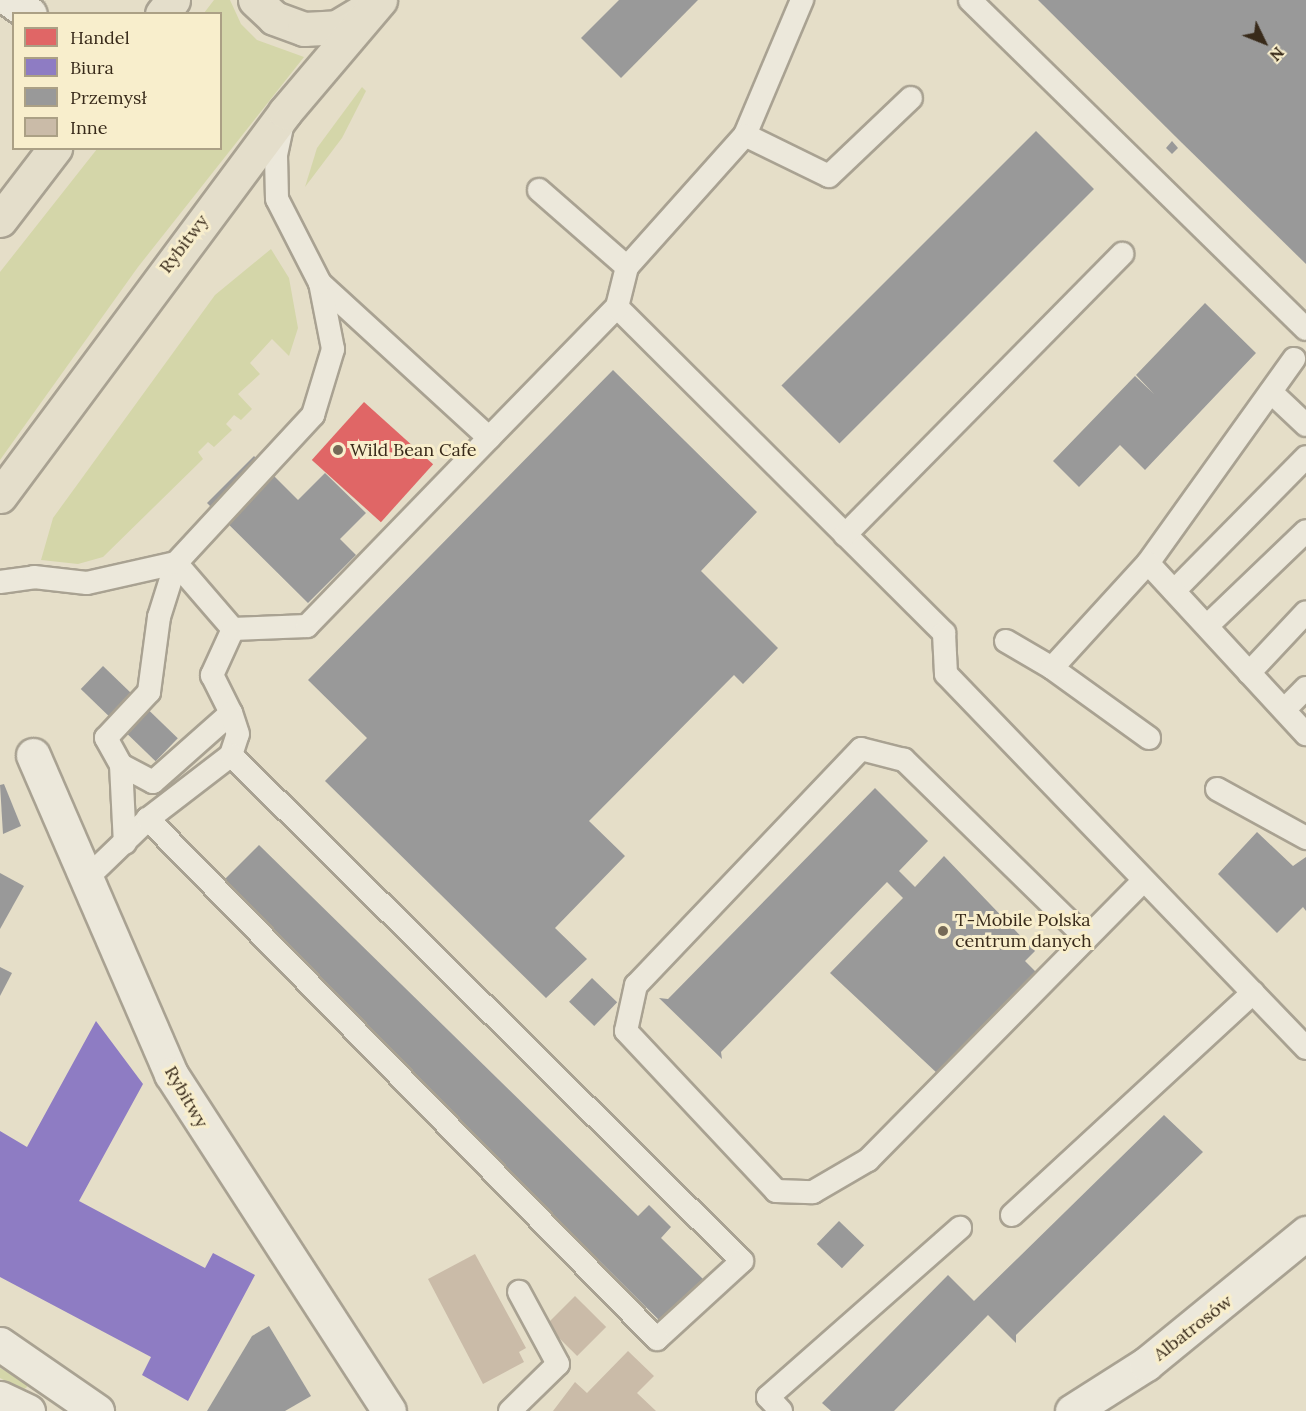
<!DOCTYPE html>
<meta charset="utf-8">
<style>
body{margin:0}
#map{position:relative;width:1306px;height:1411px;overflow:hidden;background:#e5dec8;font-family:Lora,serif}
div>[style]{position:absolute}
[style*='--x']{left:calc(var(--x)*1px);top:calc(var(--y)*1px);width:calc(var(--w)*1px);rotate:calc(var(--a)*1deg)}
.green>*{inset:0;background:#d4d6a9}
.shops>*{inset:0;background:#e06666;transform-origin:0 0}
.offices>*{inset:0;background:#8e7cc3}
.industry>*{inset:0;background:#999;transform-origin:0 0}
.building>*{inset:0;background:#cabba8;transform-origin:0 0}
.roads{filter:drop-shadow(2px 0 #a9a292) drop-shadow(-2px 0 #a9a292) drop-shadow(0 2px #a9a292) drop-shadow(0 -2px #a9a292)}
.service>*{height:22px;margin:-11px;padding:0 11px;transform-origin:11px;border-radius:11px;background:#ece8db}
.minor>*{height:33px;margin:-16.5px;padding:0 16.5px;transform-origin:16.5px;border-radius:16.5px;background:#ece8db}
.primary>*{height:33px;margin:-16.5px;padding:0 16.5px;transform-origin:16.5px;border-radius:16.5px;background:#e4decb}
.dots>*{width:16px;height:16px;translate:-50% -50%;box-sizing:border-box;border:3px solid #f8eecc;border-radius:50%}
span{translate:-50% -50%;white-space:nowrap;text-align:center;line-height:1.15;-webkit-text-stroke:6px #f8eecc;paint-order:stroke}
.street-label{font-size:18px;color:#382a1a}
.poi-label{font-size:18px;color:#382a1a}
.left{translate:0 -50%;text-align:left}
.legend{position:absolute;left:12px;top:12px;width:210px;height:138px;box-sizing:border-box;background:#f8eecc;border:2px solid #aba085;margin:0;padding:8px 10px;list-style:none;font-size:18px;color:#382a1a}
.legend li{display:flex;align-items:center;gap:12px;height:30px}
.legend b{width:30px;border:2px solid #aba085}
.north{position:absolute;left:1234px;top:12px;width:60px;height:60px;-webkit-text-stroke:4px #f8eecc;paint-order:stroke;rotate:133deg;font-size:16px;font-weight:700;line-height:24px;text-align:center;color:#382a1a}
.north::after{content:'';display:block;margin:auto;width:21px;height:27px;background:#382a1a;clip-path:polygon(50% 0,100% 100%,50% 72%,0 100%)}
</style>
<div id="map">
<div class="green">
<i style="clip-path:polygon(214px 0,230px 0,241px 24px,257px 40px,304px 57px,138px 267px,0 460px,0 272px,97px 149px,220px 148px,220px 14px,204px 13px)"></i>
<i style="clip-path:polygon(362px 87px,366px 91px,342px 138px,305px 187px,317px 148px)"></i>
<i style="clip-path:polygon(271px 249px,289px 278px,298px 328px,289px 356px,272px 339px,250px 363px,260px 374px,238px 394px,252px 409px,241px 420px,234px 415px,226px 424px,232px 430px,214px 447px,208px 442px,198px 452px,203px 459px,103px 557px,78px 564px,41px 560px,53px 518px,215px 295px)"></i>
<i style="clip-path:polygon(0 1368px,26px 1382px,27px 1387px,23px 1390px,0 1378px)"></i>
</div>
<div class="shops">
<i style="left:364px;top:402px;width:93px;height:78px;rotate:42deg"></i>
</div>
<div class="offices">
<i style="clip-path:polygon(96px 1021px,143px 1084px,79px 1201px,205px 1268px,213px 1253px,255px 1275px,188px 1401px,142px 1375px,151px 1357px,0 1277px,0 1131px,27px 1147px)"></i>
</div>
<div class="industry">
<i style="clip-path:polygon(619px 0,698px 0,621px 78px,581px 38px)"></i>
<i style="clip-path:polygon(1038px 0,1306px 0,1306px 264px,1180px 141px)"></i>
<i style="left:1036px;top:131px;width:82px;height:360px;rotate:45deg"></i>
<i style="clip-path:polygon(1172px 141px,1178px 148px,1172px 154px,1166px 148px)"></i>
<i style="clip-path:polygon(1205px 303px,1256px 353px,1145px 470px,1120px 445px,1079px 487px,1053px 461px,1135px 376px,1154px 394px,1136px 375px)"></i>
<i style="clip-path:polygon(613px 370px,757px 512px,701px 571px,778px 648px,743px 684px,734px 675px,589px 821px,625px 856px,555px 928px,587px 959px,546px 998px,325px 781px,367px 738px,308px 680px)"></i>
<i style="clip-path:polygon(254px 456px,298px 500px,325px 473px,366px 513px,340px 539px,356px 555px,308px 603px,207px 503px)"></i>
<i style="left:103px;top:666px;width:104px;height:32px;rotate:44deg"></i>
<i style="clip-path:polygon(4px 784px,21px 826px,3px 834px,0 785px)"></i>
<i style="clip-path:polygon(875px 788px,928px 841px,899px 871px,915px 887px,944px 856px,1035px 951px,1025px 961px,1037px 973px,938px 1074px,830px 973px,903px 898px,887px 882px,721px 1052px,722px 1059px,659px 998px,668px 999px)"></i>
<i style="clip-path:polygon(1257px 832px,1293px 866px,1306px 857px,1306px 911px,1303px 907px,1277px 933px,1218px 874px)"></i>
<i style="clip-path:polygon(259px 845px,638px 1216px,649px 1205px,671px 1227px,661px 1238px,704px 1280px,662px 1323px,220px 884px)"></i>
<i style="clip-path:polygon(0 873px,24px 886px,0 929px)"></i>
<i style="clip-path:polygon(0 967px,12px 973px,0 996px)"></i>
<i style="left:592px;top:978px;width:35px;height:33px;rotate:44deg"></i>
<i style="clip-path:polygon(1164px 1115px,1203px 1152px,1016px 1335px,1016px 1343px,988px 1315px,894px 1411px,831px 1411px,822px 1403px,948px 1275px,974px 1301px)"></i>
<i style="left:839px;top:1221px;width:35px;height:32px;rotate:44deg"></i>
<i style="clip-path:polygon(269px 1326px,311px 1396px,285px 1411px,207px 1411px,252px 1336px)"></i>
</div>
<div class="building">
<i style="clip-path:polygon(475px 1254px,526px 1348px,519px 1352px,524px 1362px,483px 1384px,428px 1279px)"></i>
<i style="left:575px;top:1296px;width:44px;height:41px;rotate:45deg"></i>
<i style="clip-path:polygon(628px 1351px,654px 1376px,637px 1393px,656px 1411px,553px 1411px,575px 1382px,587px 1393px)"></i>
</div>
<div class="roads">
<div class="service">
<i style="--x:970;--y:0;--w:470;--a:44.4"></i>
<i style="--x:745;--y:135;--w:147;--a:-67.1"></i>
<i style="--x:539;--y:190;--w:117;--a:41.2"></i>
<i style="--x:320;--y:283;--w:229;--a:42.5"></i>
<i style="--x:489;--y:438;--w:183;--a:-45.7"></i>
<i style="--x:617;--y:307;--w:462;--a:44.9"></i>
<i style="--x:944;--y:633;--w:41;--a:87.2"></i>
<i style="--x:946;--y:674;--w:519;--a:46.09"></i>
<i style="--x:617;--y:307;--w:41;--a:-76"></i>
<i style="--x:627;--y:267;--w:177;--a:-48.2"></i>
<i style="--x:745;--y:135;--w:93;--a:26"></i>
<i style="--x:829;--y:176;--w:113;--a:-43.6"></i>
<i style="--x:1271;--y:392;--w:48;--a:43.3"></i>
<i style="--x:845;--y:535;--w:395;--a:-45.4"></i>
<i style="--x:176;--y:563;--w:87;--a:49.2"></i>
<i style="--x:233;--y:629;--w:51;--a:114.5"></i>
<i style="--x:212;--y:675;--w:42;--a:63.4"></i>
<i style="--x:231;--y:713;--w:104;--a:138.5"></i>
<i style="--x:153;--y:782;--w:36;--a:-152"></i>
<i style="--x:121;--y:765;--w:31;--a:-119"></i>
<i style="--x:106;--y:738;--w:63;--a:-46.9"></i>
<i style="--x:149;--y:692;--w:76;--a:-82.4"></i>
<i style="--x:159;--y:617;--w:57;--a:-72.5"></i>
<i style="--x:1148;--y:563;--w:251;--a:-54.4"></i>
<i style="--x:0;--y:582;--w:34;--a:-8"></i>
<i style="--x:34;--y:577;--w:53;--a:6.5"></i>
<i style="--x:87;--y:583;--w:91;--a:-12.7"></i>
<i style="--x:176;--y:563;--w:202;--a:-47.2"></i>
<i style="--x:313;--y:415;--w:69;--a:-73.1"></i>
<i style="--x:333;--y:349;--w:67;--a:-101.1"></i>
<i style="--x:320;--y:283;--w:94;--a:-117.1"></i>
<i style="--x:277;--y:199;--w:44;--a:-91.3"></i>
<i style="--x:276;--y:155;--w:35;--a:-78"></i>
<i style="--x:1174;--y:591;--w:188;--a:-45.4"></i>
<i style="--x:1207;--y:626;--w:137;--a:-43.8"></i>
<i style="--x:233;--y:629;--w:74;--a:-2.3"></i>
<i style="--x:307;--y:626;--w:262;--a:-45.9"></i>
<i style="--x:1006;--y:641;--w:53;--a:30.4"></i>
<i style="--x:1249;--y:673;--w:83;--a:-46.9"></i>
<i style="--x:1284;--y:710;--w:31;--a:-45"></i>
<i style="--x:1149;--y:738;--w:120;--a:-144.2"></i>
<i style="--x:1052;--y:668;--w:142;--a:-47.6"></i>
<i style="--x:1148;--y:563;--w:233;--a:47.3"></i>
<i style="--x:231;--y:755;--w:22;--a:-72"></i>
<i style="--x:238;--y:734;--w:22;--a:-108"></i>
<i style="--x:121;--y:765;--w:78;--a:87.1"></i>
<i style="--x:1217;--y:789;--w:102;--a:28.8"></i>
<i style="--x:89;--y:876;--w:82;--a:-44"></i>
<i style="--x:148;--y:819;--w:105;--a:-37.6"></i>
<i style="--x:231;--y:755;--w:719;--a:44.72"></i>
<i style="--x:742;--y:1261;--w:115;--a:137.5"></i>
<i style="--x:657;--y:1339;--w:728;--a:-134.39"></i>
<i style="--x:1086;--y:938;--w:255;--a:-135.6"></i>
<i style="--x:904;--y:760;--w:44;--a:-165.7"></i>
<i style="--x:861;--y:749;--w:326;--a:133.6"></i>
<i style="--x:636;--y:985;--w:47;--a:102.3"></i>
<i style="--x:626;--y:1031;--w:219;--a:46.8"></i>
<i style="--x:776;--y:1191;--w:37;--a:2"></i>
<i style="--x:813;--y:1192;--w:64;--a:-30.2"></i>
<i style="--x:868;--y:1160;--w:392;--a:-45.4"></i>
<i style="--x:1012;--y:1215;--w:328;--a:-42.7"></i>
<i style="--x:510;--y:1411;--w:67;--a:-44.4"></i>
<i style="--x:558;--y:1364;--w:82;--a:-118.4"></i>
<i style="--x:781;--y:1411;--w:19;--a:-133"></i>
<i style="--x:768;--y:1397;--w:256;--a:-41.4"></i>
</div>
<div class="minor">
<i style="--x:10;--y:0;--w:24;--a:35"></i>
<i style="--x:33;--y:755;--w:348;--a:66.6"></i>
<i style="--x:171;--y:1074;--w:401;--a:57.1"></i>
<i style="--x:0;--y:1344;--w:118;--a:34.6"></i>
<i style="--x:0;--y:1398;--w:31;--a:25"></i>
<i style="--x:1072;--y:1411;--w:88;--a:-32.4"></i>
<i style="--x:1146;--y:1364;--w:207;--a:-39.3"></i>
</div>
<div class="primary">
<i style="--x:255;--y:0;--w:26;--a:43"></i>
<i style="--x:274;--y:18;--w:32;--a:20"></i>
<i style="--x:304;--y:29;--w:33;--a:-3"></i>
<i style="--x:337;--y:27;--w:33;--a:-31"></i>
<i style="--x:162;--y:14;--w:18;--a:-52"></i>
<i style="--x:0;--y:220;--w:91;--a:-52.6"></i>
<i style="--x:0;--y:496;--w:478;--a:-53.4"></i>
<i style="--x:285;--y:112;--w:147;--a:-49.7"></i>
</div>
</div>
<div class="dots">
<i style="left:338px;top:450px;background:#756957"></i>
<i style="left:943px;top:931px;background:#756957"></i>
</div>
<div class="street-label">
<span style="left:184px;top:244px;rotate:-53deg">Rybitwy</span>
<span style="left:186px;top:1097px;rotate:60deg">Rybitwy</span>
<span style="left:1193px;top:1328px;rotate:-38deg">Albatrosów</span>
</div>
<div class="poi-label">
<span class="left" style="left:350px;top:450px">Wild Bean Cafe</span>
<span class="left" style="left:955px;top:931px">T‑Mobile Polska<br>centrum danych</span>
</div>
<ul class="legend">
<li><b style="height:16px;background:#e06666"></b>Handel</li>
<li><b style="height:16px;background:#8e7cc3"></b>Biura</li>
<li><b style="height:16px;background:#999"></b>Przemysł</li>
<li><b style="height:16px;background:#cabba8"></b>Inne</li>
</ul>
<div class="north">N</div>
</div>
